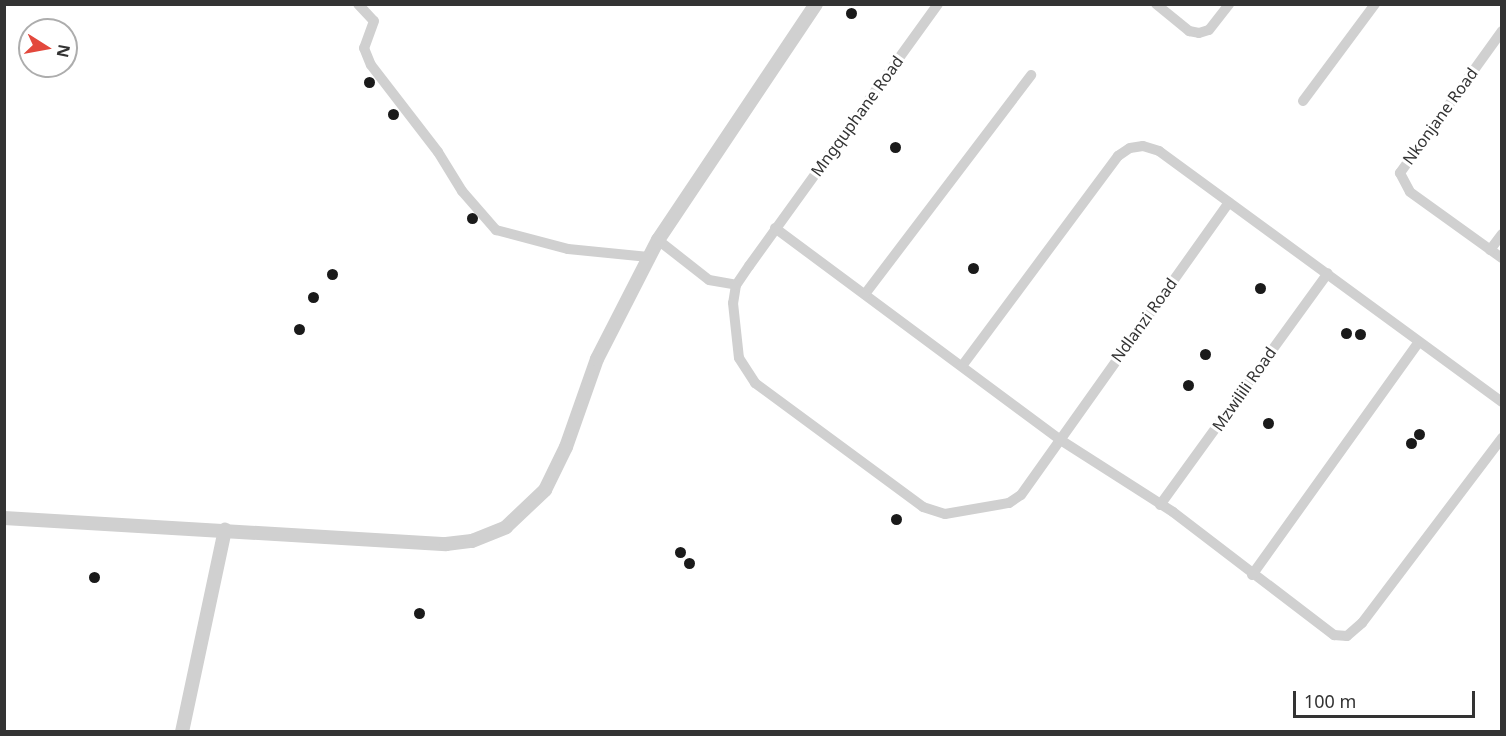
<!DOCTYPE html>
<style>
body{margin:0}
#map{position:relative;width:1506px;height:736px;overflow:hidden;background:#fff;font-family:"Noto Sans",sans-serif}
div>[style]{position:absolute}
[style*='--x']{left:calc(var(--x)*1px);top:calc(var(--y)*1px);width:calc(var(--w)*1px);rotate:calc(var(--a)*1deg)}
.building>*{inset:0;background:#1a1a1a}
.round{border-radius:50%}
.minor>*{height:10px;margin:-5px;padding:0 5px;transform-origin:5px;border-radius:5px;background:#d0d0d0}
.tertiary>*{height:14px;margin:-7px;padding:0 7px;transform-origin:7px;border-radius:7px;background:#d0d0d0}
span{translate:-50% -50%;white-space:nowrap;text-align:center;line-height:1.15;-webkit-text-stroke:6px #fff;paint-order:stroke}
.street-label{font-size:16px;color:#333}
.frame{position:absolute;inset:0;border:6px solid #333;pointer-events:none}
.north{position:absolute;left:18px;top:18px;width:60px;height:60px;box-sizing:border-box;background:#fff;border:2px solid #adadad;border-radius:50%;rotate:101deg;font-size:16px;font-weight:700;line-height:24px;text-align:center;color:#333}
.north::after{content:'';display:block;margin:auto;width:21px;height:27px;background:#e3483c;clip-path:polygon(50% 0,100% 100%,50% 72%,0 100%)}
.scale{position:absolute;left:1293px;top:691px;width:182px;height:27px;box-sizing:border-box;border:3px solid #333;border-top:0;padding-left:8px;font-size:18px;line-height:21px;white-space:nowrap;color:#333;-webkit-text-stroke:4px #fff;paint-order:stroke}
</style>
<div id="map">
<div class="building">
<i class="round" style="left:845.5px;top:7.5px;width:11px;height:11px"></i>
<i class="round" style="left:363.5px;top:76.5px;width:11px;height:11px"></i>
<i class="round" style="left:387.5px;top:108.5px;width:11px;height:11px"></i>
<i class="round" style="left:889.5px;top:141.5px;width:11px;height:11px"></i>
<i class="round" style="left:466.5px;top:212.5px;width:11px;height:11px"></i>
<i class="round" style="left:967.5px;top:262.5px;width:11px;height:11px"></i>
<i class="round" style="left:326.5px;top:268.5px;width:11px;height:11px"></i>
<i class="round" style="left:1254.5px;top:282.5px;width:11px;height:11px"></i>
<i class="round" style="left:307.5px;top:291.5px;width:11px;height:11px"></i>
<i class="round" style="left:293.5px;top:323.5px;width:11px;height:11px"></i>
<i class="round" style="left:1340.5px;top:327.5px;width:11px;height:11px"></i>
<i class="round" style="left:1354.5px;top:328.5px;width:11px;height:11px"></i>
<i class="round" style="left:1199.5px;top:348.5px;width:11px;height:11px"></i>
<i class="round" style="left:1182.5px;top:379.5px;width:11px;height:11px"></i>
<i class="round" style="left:1262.5px;top:417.5px;width:11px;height:11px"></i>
<i class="round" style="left:1413.5px;top:428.5px;width:11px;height:11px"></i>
<i class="round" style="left:1405.5px;top:437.5px;width:11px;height:11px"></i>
<i class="round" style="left:890.5px;top:513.5px;width:11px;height:11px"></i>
<i class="round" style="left:674.5px;top:546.5px;width:11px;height:11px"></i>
<i class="round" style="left:683.5px;top:557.5px;width:11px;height:11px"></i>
<i class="round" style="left:88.5px;top:571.5px;width:11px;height:11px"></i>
<i class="round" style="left:413.5px;top:607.5px;width:11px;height:11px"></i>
</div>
<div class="minor">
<i style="--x:358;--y:4;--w:23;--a:47"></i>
<i style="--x:374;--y:21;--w:29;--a:110"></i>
<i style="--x:364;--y:48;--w:18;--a:68"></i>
<i style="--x:371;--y:65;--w:110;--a:52.4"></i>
<i style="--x:438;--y:152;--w:46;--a:58.4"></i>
<i style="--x:462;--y:191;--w:52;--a:48.9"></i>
<i style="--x:496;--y:230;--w:74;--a:14.8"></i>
<i style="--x:568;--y:249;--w:81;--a:5.6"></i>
<i style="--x:938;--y:4;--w:323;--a:125.8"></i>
<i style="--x:749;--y:266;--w:23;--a:124"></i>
<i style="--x:736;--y:285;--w:18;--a:99"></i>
<i style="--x:733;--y:303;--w:55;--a:83.8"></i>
<i style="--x:739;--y:358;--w:30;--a:57"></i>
<i style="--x:755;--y:383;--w:209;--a:36.4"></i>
<i style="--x:923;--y:507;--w:23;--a:18"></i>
<i style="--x:945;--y:514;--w:65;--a:-9.8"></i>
<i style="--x:1009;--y:503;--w:14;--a:-34"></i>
<i style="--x:1021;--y:495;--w:359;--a:-54.6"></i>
<i style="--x:1156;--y:4;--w:43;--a:39.3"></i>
<i style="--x:1189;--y:31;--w:10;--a:11"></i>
<i style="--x:1199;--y:33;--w:10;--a:-17"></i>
<i style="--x:1209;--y:30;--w:33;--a:-52"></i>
<i style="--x:1502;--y:31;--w:175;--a:125.7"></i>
<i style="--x:1400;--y:173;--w:21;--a:62"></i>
<i style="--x:1410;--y:192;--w:113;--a:35.7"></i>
<i style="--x:1303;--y:101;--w:121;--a:-53.4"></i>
<i style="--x:775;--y:228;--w:354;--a:36.6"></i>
<i style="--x:1059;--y:439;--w:135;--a:32.6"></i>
<i style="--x:1173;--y:512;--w:203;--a:37.4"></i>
<i style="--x:1334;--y:635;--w:13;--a:4"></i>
<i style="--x:1347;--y:636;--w:20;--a:-41"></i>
<i style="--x:1362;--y:623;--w:232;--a:-52.9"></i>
<i style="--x:658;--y:240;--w:65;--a:38.1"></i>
<i style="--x:709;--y:280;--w:27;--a:10"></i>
<i style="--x:1490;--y:250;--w:20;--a:-53"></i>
<i style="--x:865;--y:294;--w:275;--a:-52.8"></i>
<i style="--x:962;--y:366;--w:262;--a:-53.4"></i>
<i style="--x:1118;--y:156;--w:14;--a:-34"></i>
<i style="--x:1130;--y:148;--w:13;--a:-9"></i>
<i style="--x:1143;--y:146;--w:17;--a:17"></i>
<i style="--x:1159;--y:151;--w:425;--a:36.2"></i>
<i style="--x:1160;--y:505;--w:286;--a:-54.1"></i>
<i style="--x:1252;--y:575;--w:285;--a:-54.4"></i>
</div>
<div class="tertiary">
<i style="--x:4;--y:518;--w:443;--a:3.4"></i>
<i style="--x:446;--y:544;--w:26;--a:-7"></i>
<i style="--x:472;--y:541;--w:37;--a:-22"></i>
<i style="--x:506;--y:527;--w:54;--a:-43.5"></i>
<i style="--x:545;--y:490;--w:48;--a:-64"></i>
<i style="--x:566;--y:447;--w:93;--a:-70.6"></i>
<i style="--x:597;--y:359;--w:134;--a:-62.9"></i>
<i style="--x:658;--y:240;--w:284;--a:-56.2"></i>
<i style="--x:182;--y:732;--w:207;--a:-78"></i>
</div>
<div class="street-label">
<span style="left:857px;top:116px;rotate:-54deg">Mngquphane Road</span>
<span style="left:1440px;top:116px;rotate:-54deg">Nkonjane Road</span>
<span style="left:1144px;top:320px;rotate:-54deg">Ndlanzi Road</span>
<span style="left:1244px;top:389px;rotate:-55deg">Mzwilili Road</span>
</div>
<div class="frame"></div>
<div class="north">N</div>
<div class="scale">100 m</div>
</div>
